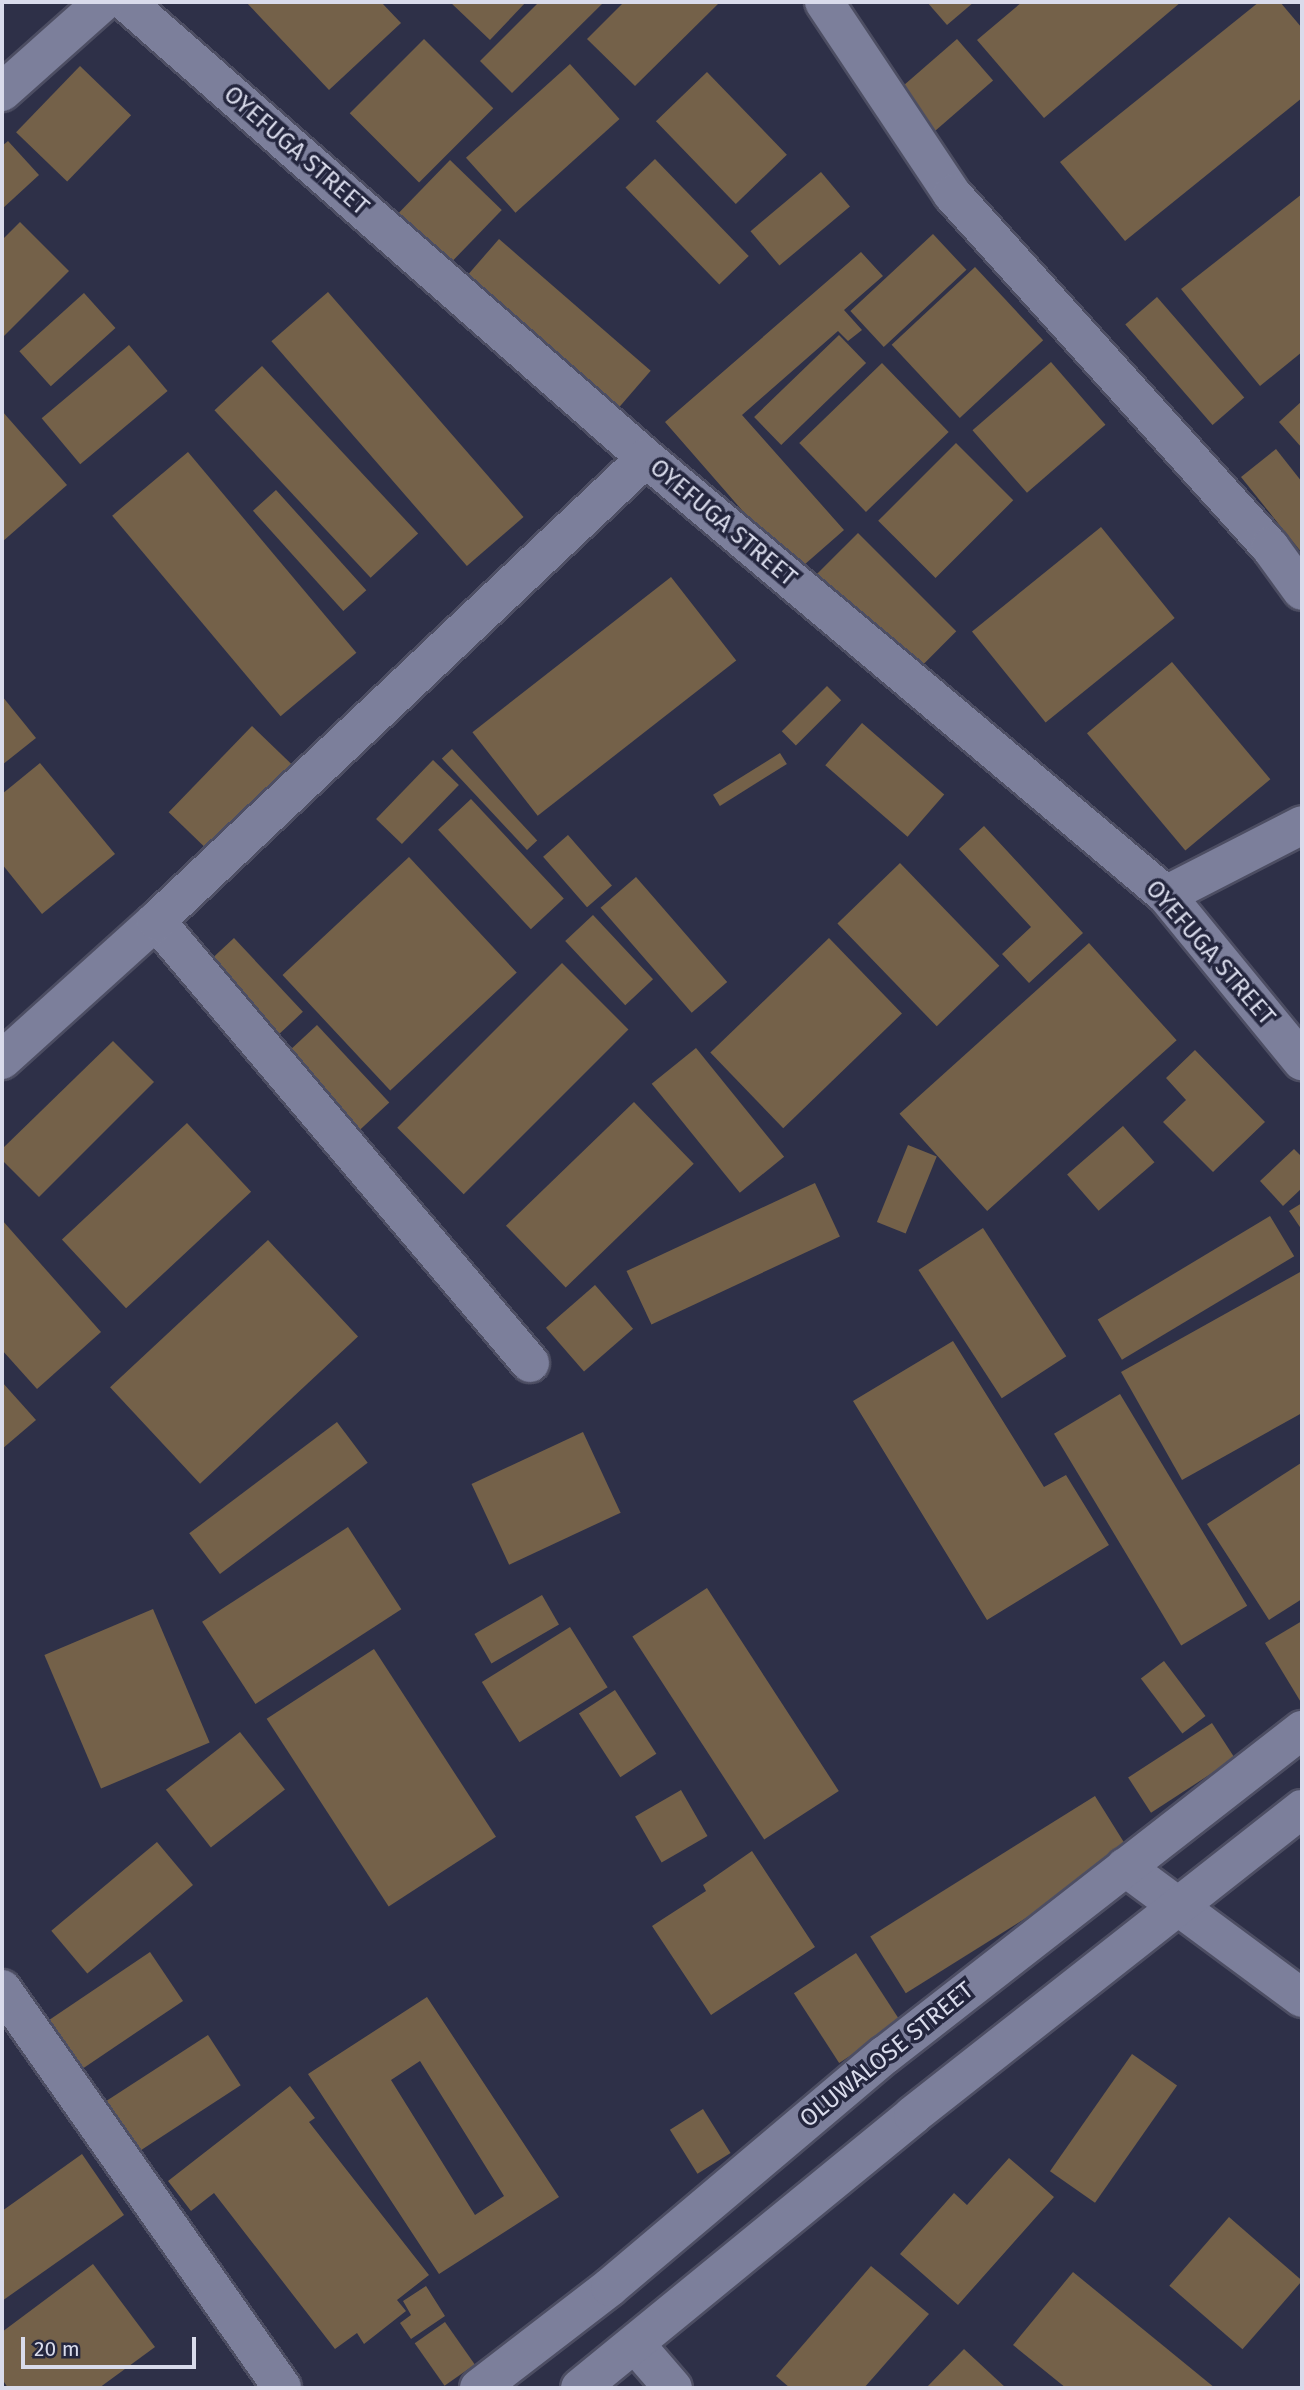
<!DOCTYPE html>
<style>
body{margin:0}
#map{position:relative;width:1304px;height:2390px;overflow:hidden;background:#2e3048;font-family:"Fira Sans",sans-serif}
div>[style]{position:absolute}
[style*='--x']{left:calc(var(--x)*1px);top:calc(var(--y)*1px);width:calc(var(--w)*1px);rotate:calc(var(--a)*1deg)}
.building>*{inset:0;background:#746149;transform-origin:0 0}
.roads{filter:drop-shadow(2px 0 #4d4e63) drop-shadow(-2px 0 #4d4e63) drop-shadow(0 2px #4d4e63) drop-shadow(0 -2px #4d4e63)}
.minor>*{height:38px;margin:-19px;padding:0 19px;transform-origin:19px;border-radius:19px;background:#7c7f9b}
span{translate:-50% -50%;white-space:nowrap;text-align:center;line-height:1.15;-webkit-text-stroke:7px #24263e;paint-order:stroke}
.street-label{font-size:24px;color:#d9dbeb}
.frame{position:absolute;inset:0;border:4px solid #d9dbeb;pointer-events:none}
.scale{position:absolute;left:21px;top:2337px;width:175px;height:32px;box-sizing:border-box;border:4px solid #d9dbeb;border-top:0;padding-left:9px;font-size:21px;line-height:24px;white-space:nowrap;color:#d9dbeb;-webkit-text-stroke:5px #24263e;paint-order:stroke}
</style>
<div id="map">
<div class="building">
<i style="clip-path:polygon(246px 2px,381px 2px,401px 23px,329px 90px)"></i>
<i style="clip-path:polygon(450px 2px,526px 2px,490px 40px)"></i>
<i style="clip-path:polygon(539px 2px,604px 2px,512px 93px,480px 61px)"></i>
<i style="clip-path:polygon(624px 2px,720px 2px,635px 86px,587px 39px)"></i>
<i style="clip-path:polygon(927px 2px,974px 2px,947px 25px)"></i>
<i style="clip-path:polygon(1022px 2px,1181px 2px,1044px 118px,977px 40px)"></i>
<i style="clip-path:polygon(1259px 2px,1280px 2px,1302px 28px,1302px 98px,1125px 241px,1060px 162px)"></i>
<i style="left:424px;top:39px;width:98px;height:105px;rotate:45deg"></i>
<i style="left:957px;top:39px;width:55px;height:80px;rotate:49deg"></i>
<i style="left:570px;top:64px;width:74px;height:140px;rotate:48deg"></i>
<i style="left:80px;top:66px;width:71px;height:92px;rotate:44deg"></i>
<i style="left:707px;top:72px;width:115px;height:71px;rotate:46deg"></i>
<i style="clip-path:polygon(8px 141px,39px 175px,2px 209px,2px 146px)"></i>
<i style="left:655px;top:159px;width:135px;height:41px;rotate:46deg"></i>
<i style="left:450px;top:160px;width:72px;height:78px;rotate:44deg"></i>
<i style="left:821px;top:172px;width:45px;height:92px;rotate:50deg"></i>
<i style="clip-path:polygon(1302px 194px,1302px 352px,1260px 386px,1181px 289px)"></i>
<i style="clip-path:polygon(20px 222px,69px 271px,2px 338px,2px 240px)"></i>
<i style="left:933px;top:234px;width:49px;height:113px;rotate:47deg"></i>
<i style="left:499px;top:239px;width:201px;height:55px;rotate:41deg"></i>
<i style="clip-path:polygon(861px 252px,883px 276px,844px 310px,862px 330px,848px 341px,838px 331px,742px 415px,844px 530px,796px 572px,665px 422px)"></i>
<i style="left:975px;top:267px;width:100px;height:114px;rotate:47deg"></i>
<i style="left:328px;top:292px;width:298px;height:75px;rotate:49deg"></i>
<i style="left:84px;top:293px;width:47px;height:87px;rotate:48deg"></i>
<i style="left:1157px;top:297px;width:133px;height:42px;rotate:49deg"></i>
<i style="left:839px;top:335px;width:39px;height:118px;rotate:46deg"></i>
<i style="left:129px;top:345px;width:60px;height:114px;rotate:50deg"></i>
<i style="left:1051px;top:362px;width:83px;height:104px;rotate:49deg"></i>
<i style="left:882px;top:363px;width:96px;height:115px;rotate:46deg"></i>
<i style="left:262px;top:366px;width:229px;height:65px;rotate:47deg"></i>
<i style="clip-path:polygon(1302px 401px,1302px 448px,1279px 422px)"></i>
<i style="clip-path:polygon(2px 411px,67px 485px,2px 542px)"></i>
<i style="left:956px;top:443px;width:81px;height:110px;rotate:45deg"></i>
<i style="clip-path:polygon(1276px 449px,1302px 482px,1302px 553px,1241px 477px)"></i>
<i style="left:188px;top:452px;width:262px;height:99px;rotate:50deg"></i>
<i style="left:276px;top:490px;width:135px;height:31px;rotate:48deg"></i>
<i style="left:1101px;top:527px;width:117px;height:166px;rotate:51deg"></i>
<i style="left:858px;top:533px;width:139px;height:62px;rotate:45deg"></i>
<i style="left:671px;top:577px;width:106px;height:252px;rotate:52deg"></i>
<i style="left:1172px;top:662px;width:153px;height:111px;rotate:50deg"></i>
<i style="left:827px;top:686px;width:20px;height:64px;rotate:45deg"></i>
<i style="clip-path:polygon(2px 696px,36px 738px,2px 765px)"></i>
<i style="left:862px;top:723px;width:109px;height:56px;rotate:41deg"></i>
<i style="left:252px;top:726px;width:59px;height:120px;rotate:44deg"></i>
<i style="left:452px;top:749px;width:125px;height:14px;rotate:47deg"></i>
<i style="left:780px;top:753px;width:13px;height:79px;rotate:58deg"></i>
<i style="left:433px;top:760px;width:36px;height:82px;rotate:44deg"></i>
<i style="clip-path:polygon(40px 763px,115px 854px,42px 914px,2px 864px,2px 794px)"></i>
<i style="left:471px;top:799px;width:136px;height:45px;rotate:47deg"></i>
<i style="clip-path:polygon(984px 826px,1083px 933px,1029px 983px,1002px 954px,1031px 927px,959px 849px)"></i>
<i style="left:568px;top:835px;width:67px;height:33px;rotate:49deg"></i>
<i style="left:409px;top:857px;width:158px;height:173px;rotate:47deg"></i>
<i style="left:900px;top:863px;width:143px;height:87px;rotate:46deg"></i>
<i style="left:636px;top:877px;width:139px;height:47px;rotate:49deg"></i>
<i style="left:593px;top:915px;width:88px;height:38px;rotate:47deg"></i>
<i style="left:234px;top:938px;width:101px;height:43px;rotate:47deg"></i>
<i style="left:829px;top:938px;width:105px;height:165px;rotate:46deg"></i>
<i style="left:1089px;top:943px;width:131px;height:255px;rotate:48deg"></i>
<i style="left:562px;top:963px;width:94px;height:233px;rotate:45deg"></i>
<i style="left:317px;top:1025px;width:106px;height:50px;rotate:47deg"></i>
<i style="clip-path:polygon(113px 1041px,154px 1082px,39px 1197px,2px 1160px,2px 1149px)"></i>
<i style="left:696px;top:1048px;width:140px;height:57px;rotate:51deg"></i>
<i style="clip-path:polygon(1195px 1050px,1265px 1122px,1213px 1172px,1163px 1122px,1186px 1100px,1166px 1078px)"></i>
<i style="left:634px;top:1102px;width:86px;height:178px;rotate:46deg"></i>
<i style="left:187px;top:1123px;width:94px;height:171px;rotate:47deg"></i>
<i style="left:1123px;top:1126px;width:48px;height:74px;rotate:49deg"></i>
<i style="left:908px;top:1145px;width:31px;height:83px;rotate:22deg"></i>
<i style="clip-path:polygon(1294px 1149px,1302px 1157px,1302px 1188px,1283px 1206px,1260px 1181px)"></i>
<i style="left:815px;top:1183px;width:59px;height:208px;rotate:65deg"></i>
<i style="clip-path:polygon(1302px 1203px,1302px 1230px,1289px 1211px)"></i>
<i style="left:1270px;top:1216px;width:47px;height:201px;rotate:59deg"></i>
<i style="clip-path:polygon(2px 1220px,101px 1332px,37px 1389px,2px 1350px)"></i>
<i style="left:983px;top:1228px;width:153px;height:77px;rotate:57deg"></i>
<i style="left:268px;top:1240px;width:132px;height:216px;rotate:47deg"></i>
<i style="clip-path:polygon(1302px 1271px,1302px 1413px,1182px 1480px,1121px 1372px)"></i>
<i style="left:595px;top:1285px;width:58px;height:65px;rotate:49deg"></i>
<i style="clip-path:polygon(953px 1341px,1044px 1487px,1066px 1475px,1109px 1545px,987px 1620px,853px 1401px)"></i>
<i style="clip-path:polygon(2px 1382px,36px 1420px,2px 1449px)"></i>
<i style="left:1120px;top:1394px;width:247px;height:77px;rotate:59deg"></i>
<i style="left:337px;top:1422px;width:51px;height:185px;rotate:53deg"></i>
<i style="left:583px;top:1432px;width:89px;height:123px;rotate:65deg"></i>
<i style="clip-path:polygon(1301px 1463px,1302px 1599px,1269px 1620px,1207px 1524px)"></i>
<i style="left:348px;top:1527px;width:98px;height:174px;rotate:57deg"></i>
<i style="left:707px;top:1588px;width:242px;height:89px;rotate:57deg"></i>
<i style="left:542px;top:1595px;width:34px;height:78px;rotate:60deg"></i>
<i style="left:153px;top:1609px;width:145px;height:118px;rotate:67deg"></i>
<i style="clip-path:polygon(1302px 1621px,1302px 1704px,1265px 1643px)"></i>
<i style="left:570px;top:1627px;width:71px;height:104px;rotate:58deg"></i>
<i style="left:374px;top:1649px;width:224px;height:128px;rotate:57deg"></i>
<i style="left:1164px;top:1661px;width:69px;height:29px;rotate:53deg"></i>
<i style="left:615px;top:1690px;width:76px;height:43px;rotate:57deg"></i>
<i style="left:1212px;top:1723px;width:42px;height:100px;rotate:57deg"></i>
<i style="left:240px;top:1732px;width:73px;height:94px;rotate:52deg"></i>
<i style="left:681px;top:1790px;width:53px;height:53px;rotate:60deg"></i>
<i style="left:1095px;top:1796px;width:67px;height:265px;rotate:58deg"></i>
<i style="left:157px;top:1842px;width:56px;height:138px;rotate:50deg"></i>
<i style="clip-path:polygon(752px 1851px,815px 1947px,711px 2015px,652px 1926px,706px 1891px,703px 1885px)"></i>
<i style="left:150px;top:1952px;width:59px;height:123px;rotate:56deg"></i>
<i style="left:856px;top:1953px;width:83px;height:74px;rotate:57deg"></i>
<i style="clip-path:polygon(evenodd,427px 1997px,559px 2197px,439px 2274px,308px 2074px,427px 1997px,420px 2061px,504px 2196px,475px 2215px,391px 2080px,420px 2061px)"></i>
<i style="left:208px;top:2035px;width:60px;height:125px;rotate:57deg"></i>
<i style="left:1132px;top:2054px;width:55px;height:143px;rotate:35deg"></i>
<i style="clip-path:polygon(290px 2086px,315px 2118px,309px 2122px,429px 2275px,397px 2300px,406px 2311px,364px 2344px,357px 2333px,335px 2349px,214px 2193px,191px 2211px,168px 2181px)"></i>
<i style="left:703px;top:2109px;width:52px;height:39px;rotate:58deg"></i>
<i style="clip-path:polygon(82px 2154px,124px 2215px,2px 2301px,2px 2211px)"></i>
<i style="clip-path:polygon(1009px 2158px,1054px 2197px,958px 2305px,900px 2254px,954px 2193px,967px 2205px)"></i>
<i style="left:1229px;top:2217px;width:97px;height:91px;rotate:41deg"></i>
<i style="clip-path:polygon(93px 2264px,155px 2347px,99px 2388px,8px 2388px,2px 2379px,2px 2332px)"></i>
<i style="clip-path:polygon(871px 2266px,929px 2314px,864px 2388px,790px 2388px,776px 2376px)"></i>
<i style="clip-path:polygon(1073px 2272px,1215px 2388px,1066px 2388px,1013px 2345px)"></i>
<i style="clip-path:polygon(426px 2286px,445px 2316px,411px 2339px,400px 2323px,411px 2315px,403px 2301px)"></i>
<i style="left:445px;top:2322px;width:52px;height:37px;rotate:55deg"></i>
<i style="clip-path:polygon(964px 2349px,1006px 2388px,926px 2388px)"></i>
</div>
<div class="roads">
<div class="minor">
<i style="--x:126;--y:2;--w:692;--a:41.25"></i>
<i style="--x:646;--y:458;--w:679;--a:40.04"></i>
<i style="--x:1166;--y:895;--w:215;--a:50.7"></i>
<i style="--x:824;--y:2;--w:231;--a:56.3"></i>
<i style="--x:952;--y:194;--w:475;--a:48"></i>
<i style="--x:1270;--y:547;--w:54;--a:54"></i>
<i style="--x:2;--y:92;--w:135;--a:-41.7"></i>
<i style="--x:1166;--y:895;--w:153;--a:-27.2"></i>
<i style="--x:156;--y:921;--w:579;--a:49.76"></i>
<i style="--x:2;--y:1060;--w:207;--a:-42.1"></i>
<i style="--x:156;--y:921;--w:674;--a:-43.38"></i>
<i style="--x:1125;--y:1867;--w:220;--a:36.5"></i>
<i style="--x:2;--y:1989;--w:487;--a:54.9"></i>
<i style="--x:635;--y:2344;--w:58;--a:49.2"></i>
<i style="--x:479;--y:2388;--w:165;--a:-37.6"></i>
<i style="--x:610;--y:2287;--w:360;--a:-40.2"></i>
<i style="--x:885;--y:2055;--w:529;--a:-37.93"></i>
<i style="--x:580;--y:2388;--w:431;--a:-39.3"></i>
<i style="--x:913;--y:2115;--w:495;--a:-38.2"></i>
</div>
</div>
<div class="street-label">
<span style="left:296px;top:151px;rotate:41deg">OYEFUGA STREET</span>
<span style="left:723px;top:523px;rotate:40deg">OYEFUGA STREET</span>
<span style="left:1210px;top:953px;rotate:49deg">OYEFUGA STREET</span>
<span style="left:887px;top:2055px;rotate:-39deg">OLUWALOSE STREET</span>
</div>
<div class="frame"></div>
<div class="scale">20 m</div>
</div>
